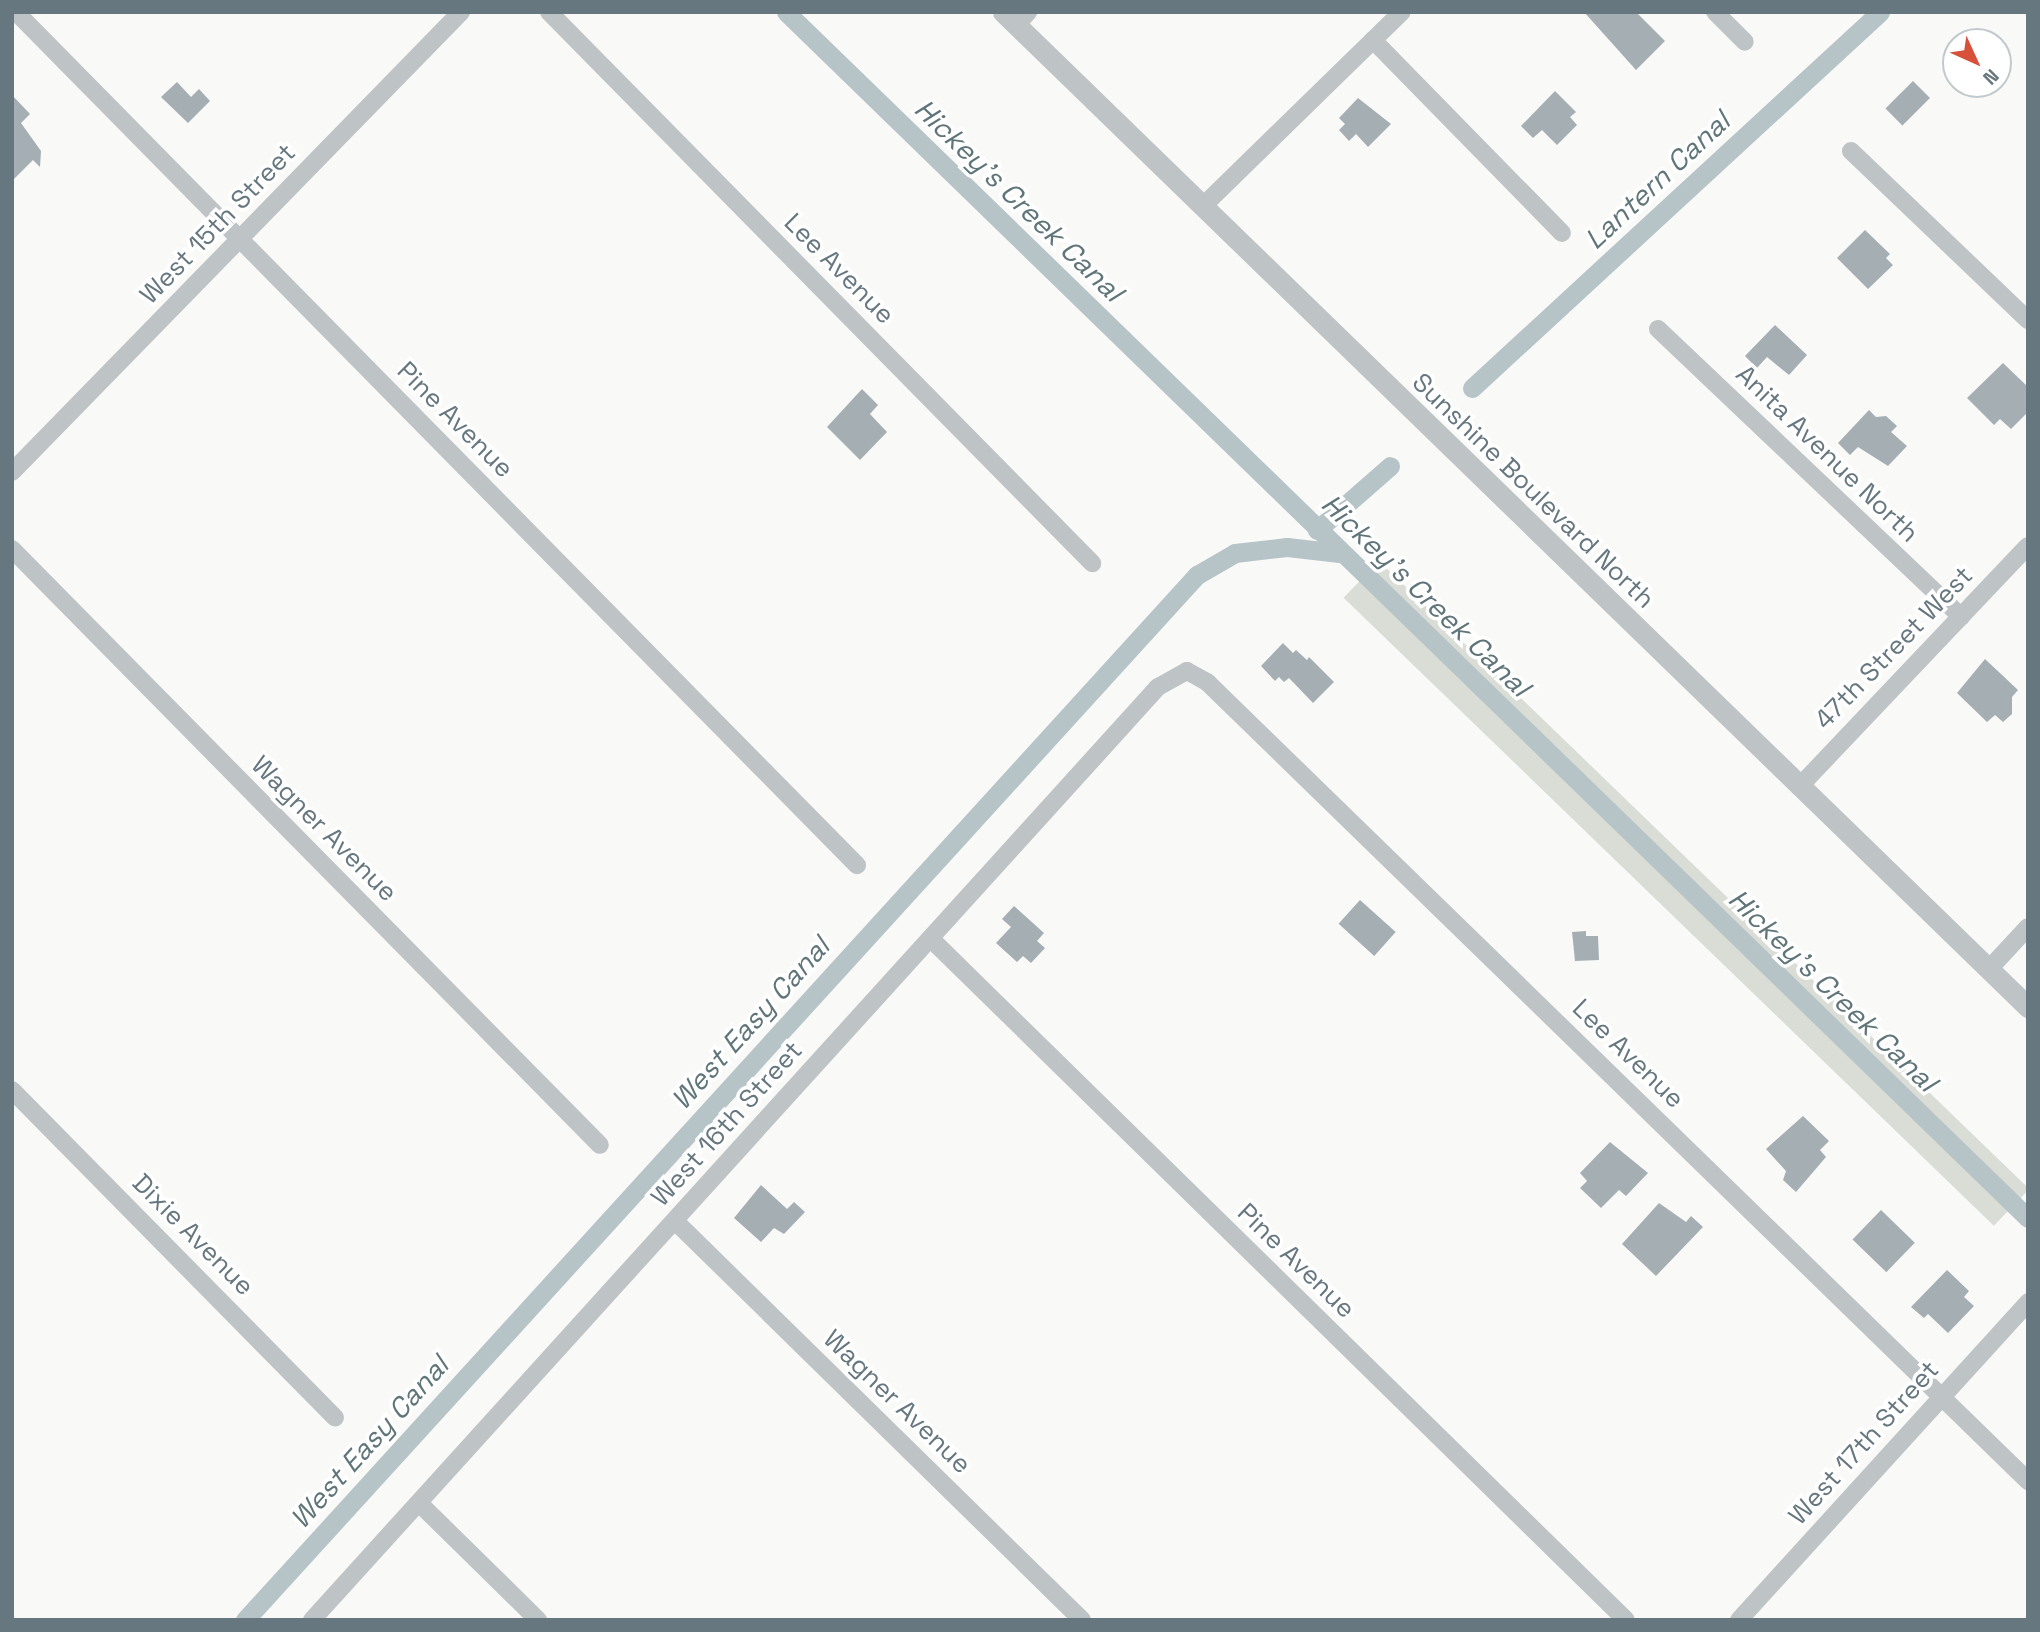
<!DOCTYPE html>
<style>
body{margin:0}
#map{position:relative;width:2040px;height:1632px;overflow:hidden;background:#f9f9f7;font-family:"Space Grotesk",sans-serif}
div>[style]{position:absolute}
[style*='--x']{left:calc(var(--x)*1px);top:calc(var(--y)*1px);width:calc(var(--w)*1px);rotate:calc(var(--a)*1deg)}
.green>*{inset:0;background:#d9ddd6;transform-origin:0 0}
.canal>*{height:19px;margin:-9.5px;padding:0 9.5px;transform-origin:9.5px;border-radius:9.5px;background:#b7c4c7}
.building>*{inset:0;background:#a5afb3;transform-origin:0 0}
.minor>*{height:18px;margin:-9px;padding:0 9px;transform-origin:9px;border-radius:9px;background:#bec3c6}
.tertiary>*{height:21px;margin:-10.5px;padding:0 10.5px;transform-origin:10.5px;border-radius:10.5px;background:#bec3c6}
span{translate:-50% -50%;white-space:nowrap;text-align:center;line-height:1.15;-webkit-text-stroke:7px #fff;paint-order:stroke}
.street-label{font-size:26px;color:#66777f}
.water-label{font-size:28px;color:#607579;font-style:italic}
.frame{position:absolute;inset:0;border:14px solid #66777f;pointer-events:none}
.north{position:absolute;left:1942px;top:28px;width:70px;height:70px;box-sizing:border-box;background:#fff;border:2px solid #c2c9cc;border-radius:50%;rotate:135deg;font-size:19px;font-weight:700;line-height:28px;text-align:center;color:#66777f}
.north::after{content:'';display:block;margin:auto;width:24px;height:32px;background:#d75039;clip-path:polygon(50% 0,100% 100%,50% 72%,0 100%)}
</style>
<div id="map">
<div class="green">
<i style="left:1379px;top:561px;width:904px;height:51px;rotate:44deg"></i>
</div>
<div class="canal">
<i style="--x:786;--y:12;--w:1731;--a:44.16"></i>
<i style="--x:1472;--y:388;--w:555;--a:-42.66"></i>
<i style="--x:1317;--y:530;--w:97;--a:-41.2"></i>
<i style="--x:245;--y:1620;--w:1414;--a:-47.67"></i>
<i style="--x:1197;--y:575;--w:44;--a:-30.1"></i>
<i style="--x:1235;--y:553;--w:52;--a:-6.6"></i>
<i style="--x:1287;--y:547;--w:53;--a:6.5"></i>
</div>
<div class="building">
<i style="clip-path:polygon(1584px 12px,1636px 12px,1665px 41px,1636px 70px)"></i>
<i style="left:1913px;top:81px;width:24px;height:39px;rotate:45deg"></i>
<i style="clip-path:polygon(177px 82px,191px 97px,199px 89px,210px 101px,188px 123px,161px 97px)"></i>
<i style="clip-path:polygon(1555px 91px,1576px 112px,1570px 117px,1577px 125px,1557px 145px,1542px 130px,1533px 138px,1521px 126px)"></i>
<i style="clip-path:polygon(12px 95px,30px 114px,21px 123px,41px 151px,40px 167px,33px 160px,12px 181px)"></i>
<i style="clip-path:polygon(1358px 98px,1391px 124px,1368px 147px,1356px 134px,1349px 141px,1339px 130px,1345px 124px,1339px 118px)"></i>
<i style="clip-path:polygon(1865px 230px,1890px 254px,1886px 258px,1893px 265px,1868px 289px,1837px 258px)"></i>
<i style="clip-path:polygon(1775px 325px,1807px 355px,1789px 375px,1767px 357px,1757px 368px,1745px 356px)"></i>
<i style="clip-path:polygon(2003px 363px,2028px 387px,2028px 412px,2011px 429px,2000px 419px,1994px 425px,1967px 398px)"></i>
<i style="clip-path:polygon(862px 389px,878px 405px,870px 414px,887px 432px,860px 460px,827px 427px)"></i>
<i style="clip-path:polygon(1869px 410px,1876px 417px,1886px 416px,1897px 426px,1891px 432px,1907px 446px,1888px 466px,1858px 447px,1850px 455px,1838px 443px)"></i>
<i style="clip-path:polygon(1283px 643px,1293px 653px,1296px 650px,1307px 660px,1309px 657px,1334px 682px,1313px 703px,1289px 678px,1284px 682px,1279px 677px,1275px 681px,1261px 666px)"></i>
<i style="clip-path:polygon(1985px 659px,2018px 690px,2012px 697px,2012px 714px,2003px 722px,1995px 715px,1987px 722px,1957px 693px)"></i>
<i style="left:1360px;top:900px;width:48px;height:32px;rotate:42deg"></i>
<i style="clip-path:polygon(1014px 906px,1044px 933px,1037px 941px,1045px 948px,1031px 963px,1023px 956px,1017px 962px,996px 943px,1011px 927px,1002px 919px)"></i>
<i style="clip-path:polygon(1586px 931px,1586px 936px,1598px 936px,1599px 960px,1575px 961px,1572px 932px)"></i>
<i style="clip-path:polygon(1803px 1116px,1829px 1141px,1820px 1150px,1826px 1157px,1796px 1192px,1783px 1180px,1786px 1171px,1766px 1149px)"></i>
<i style="clip-path:polygon(1610px 1142px,1648px 1173px,1626px 1196px,1619px 1190px,1601px 1208px,1580px 1188px,1587px 1181px,1580px 1173px)"></i>
<i style="clip-path:polygon(761px 1185px,787px 1209px,794px 1202px,805px 1212px,784px 1234px,774px 1228px,761px 1242px,734px 1218px)"></i>
<i style="clip-path:polygon(1659px 1203px,1686px 1222px,1691px 1216px,1703px 1227px,1656px 1276px,1622px 1244px)"></i>
<i style="left:1881px;top:1210px;width:47px;height:41px;rotate:44deg"></i>
<i style="clip-path:polygon(1947px 1270px,1969px 1291px,1964px 1297px,1974px 1306px,1948px 1333px,1928px 1314px,1924px 1318px,1911px 1307px)"></i>
</div>
<div class="minor">
<i style="--x:16;--y:12;--w:1198;--a:45.41"></i>
<i style="--x:549;--y:12;--w:774;--a:45.42"></i>
<i style="--x:1715;--y:12;--w:42;--a:45"></i>
<i style="--x:1016;--y:25;--w:18;--a:-47"></i>
<i style="--x:1373;--y:40;--w:270;--a:45.6"></i>
<i style="--x:1851;--y:151;--w:245;--a:43.7"></i>
<i style="--x:1202;--y:207;--w:279;--a:-44.3"></i>
<i style="--x:1658;--y:329;--w:418;--a:43.5"></i>
<i style="--x:12;--y:472;--w:643;--a:-45.69"></i>
<i style="--x:12;--y:549;--w:837;--a:45.39"></i>
<i style="--x:1799;--y:787;--w:332;--a:-46.5"></i>
<i style="--x:931;--y:939;--w:973;--a:44.42"></i>
<i style="--x:1989;--y:969;--w:57;--a:-47.1"></i>
<i style="--x:12;--y:1090;--w:460;--a:45.4"></i>
<i style="--x:675;--y:1221;--w:570;--a:44.43"></i>
<i style="--x:419;--y:1503;--w:167;--a:44.5"></i>
<i style="--x:312;--y:1620;--w:1259;--a:-47.8"></i>
<i style="--x:1158;--y:687;--w:33;--a:-29"></i>
<i style="--x:1187;--y:671;--w:23;--a:29"></i>
<i style="--x:1207;--y:682;--w:1146;--a:44.22"></i>
<i style="--x:1739;--y:1620;--w:430;--a:-47.7"></i>
</div>
<div class="tertiary">
<i style="--x:1003;--y:12;--w:1429;--a:44.15"></i>
</div>
<div class="street-label">
<span style="left:218px;top:224px;rotate:-46deg">West 15th Street</span>
<span style="left:839px;top:269px;rotate:45deg">Lee Avenue</span>
<span style="left:455px;top:420px;rotate:45deg">Pine Avenue</span>
<span style="left:1827px;top:454px;rotate:44deg">Anita Avenue North</span>
<span style="left:1533px;top:491px;rotate:44deg">Sunshine Boulevard North</span>
<span style="left:1894px;top:648px;rotate:-46deg">47th Street West</span>
<span style="left:324px;top:829px;rotate:45deg">Wagner Avenue</span>
<span style="left:1628px;top:1054px;rotate:44deg">Lee Avenue</span>
<span style="left:727px;top:1124px;rotate:-48deg">West 16th Street</span>
<span style="left:193px;top:1235px;rotate:45deg">Dixie Avenue</span>
<span style="left:1296px;top:1261px;rotate:44deg">Pine Avenue</span>
<span style="left:897px;top:1402px;rotate:44deg">Wagner Avenue</span>
<span style="left:1864px;top:1443px;rotate:-48deg">West 17th Street</span>
</div>
<div class="water-label">
<span style="left:1657px;top:180px;rotate:-43deg">Lantern Canal</span>
<span style="left:1019px;top:200px;rotate:44deg">Hickey's Creek Canal</span>
<span style="left:1426px;top:595px;rotate:44deg">Hickey's Creek Canal</span>
<span style="left:1833px;top:990px;rotate:44deg">Hickey's Creek Canal</span>
<span style="left:750px;top:1023px;rotate:-48deg">West Easy Canal</span>
<span style="left:369px;top:1442px;rotate:-48deg">West Easy Canal</span>
</div>
<div class="frame"></div>
<div class="north">N</div>
</div>
